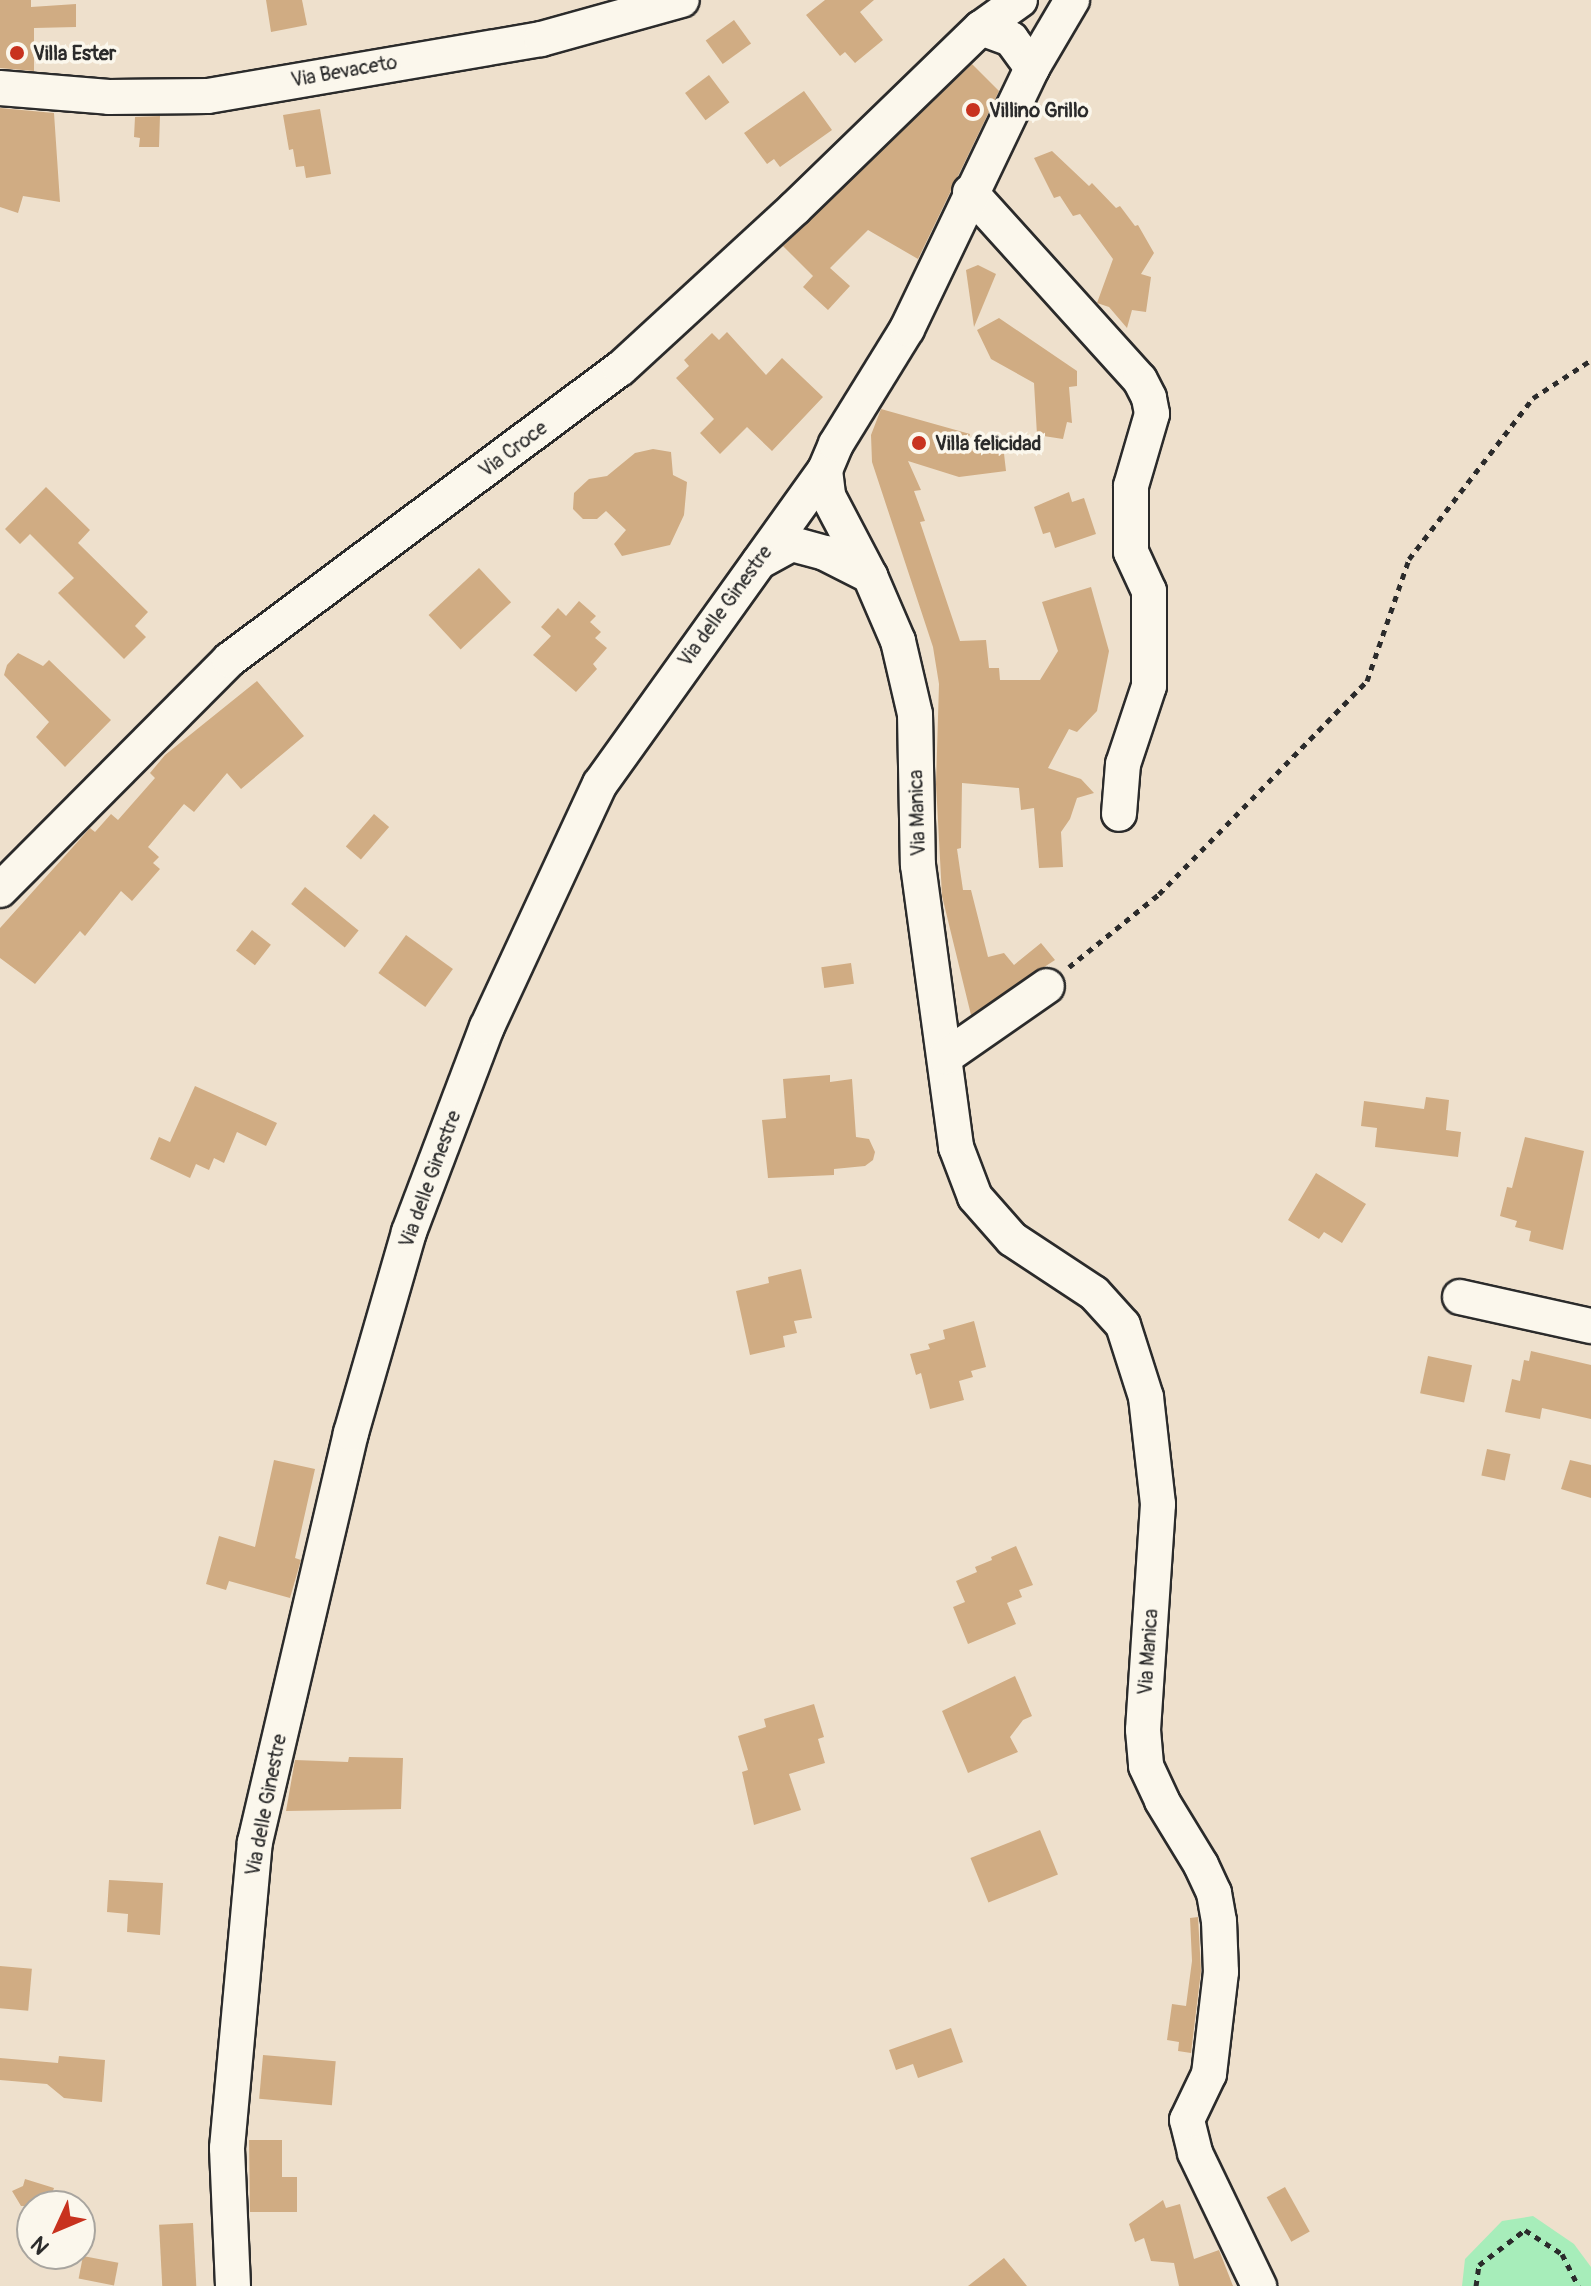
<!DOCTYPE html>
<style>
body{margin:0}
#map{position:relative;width:1591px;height:2286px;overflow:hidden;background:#eee0cc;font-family:Pangolin,sans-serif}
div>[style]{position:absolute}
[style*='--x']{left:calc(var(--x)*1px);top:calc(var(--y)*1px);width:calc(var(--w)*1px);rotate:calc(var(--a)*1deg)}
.green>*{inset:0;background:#a7edba}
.building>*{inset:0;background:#d0ac83;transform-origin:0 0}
.path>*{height:5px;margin-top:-2.5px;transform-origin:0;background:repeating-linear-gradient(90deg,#2b2b2b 0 6px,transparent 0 12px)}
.roads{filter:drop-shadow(2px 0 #2b2b2b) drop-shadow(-2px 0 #2b2b2b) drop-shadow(0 2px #2b2b2b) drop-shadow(0 -2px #2b2b2b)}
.minor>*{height:34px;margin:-17px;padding:0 17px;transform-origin:17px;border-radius:17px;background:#fbf7ec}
.dots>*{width:22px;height:22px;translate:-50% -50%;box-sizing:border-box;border:4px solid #fbf7ec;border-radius:50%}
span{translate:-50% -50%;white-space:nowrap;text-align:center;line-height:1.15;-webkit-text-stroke:7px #fbf7ec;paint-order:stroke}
.poi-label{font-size:20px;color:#2b2b2b;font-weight:700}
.left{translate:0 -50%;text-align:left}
.street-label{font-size:20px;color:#2b2b2b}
.north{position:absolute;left:16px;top:2190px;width:80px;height:80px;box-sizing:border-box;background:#fbf7ec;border:2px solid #a8a59f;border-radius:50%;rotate:226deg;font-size:22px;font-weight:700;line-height:32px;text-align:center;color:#2b2b2b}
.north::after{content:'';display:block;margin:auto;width:28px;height:36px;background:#c8321e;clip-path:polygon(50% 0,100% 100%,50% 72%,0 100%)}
</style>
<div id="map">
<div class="green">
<i style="clip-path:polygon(1533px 2216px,1574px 2244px,1591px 2267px,1591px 2286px,1462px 2286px,1465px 2259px,1502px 2221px)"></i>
</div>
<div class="building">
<i style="clip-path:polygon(0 0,31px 0,31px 7px,76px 4px,76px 27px,34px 28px,34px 71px,0 68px)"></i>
<i style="clip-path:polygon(266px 0,302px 0,307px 25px,271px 32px)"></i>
<i style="clip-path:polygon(825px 0,874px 0,860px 12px,883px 40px,855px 63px,845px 52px,840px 56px,806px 15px)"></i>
<i style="left:734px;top:20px;width:29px;height:35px;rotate:54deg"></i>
<i style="clip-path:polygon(972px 64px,999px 91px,918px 259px,868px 230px,830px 268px,850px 286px,828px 310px,803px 287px,813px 276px,783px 246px)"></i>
<i style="left:709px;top:75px;width:34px;height:30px;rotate:53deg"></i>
<i style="clip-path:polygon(804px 91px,832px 130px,780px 167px,774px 159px,767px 164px,744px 133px)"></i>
<i style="clip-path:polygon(0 108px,54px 113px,60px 202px,23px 196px,18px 213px,0 207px)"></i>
<i style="clip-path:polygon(320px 109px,331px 174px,306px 178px,304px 166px,296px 167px,293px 149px,289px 150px,283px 115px)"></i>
<i style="clip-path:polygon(160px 116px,159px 147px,139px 147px,140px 138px,134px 137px,135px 117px)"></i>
<i style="clip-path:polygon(1052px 151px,1089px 186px,1092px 183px,1116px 208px,1120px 206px,1135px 226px,1138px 225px,1154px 253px,1141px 274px,1151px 277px,1146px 312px,1132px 310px,1127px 328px,1109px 307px,1097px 303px,1113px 259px,1080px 214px,1073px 216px,1060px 196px,1054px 198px,1034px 158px)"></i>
<i style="clip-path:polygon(978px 265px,996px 274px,974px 327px,966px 270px)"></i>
<i style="clip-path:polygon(999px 318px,1077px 371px,1077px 386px,1069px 387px,1072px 423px,1067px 422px,1063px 439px,1037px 435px,1034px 383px,991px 359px,977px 330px)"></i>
<i style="clip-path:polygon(727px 332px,766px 375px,782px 358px,823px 397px,772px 451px,747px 427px,720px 454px,700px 433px,714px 419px,676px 378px,689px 366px,684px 360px,712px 333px,719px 340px)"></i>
<i style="clip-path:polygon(881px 409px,970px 434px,965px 449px,1003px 445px,1006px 471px,959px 477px,908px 461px,921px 490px,914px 491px,925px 521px,920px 522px,960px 641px,986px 640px,989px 668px,999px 668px,1000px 680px,1040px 680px,1058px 651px,1042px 602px,1091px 587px,1109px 651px,1097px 711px,1077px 732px,1069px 729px,1048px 768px,1081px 779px,1094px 793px,1077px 798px,1070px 819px,1061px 832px,1063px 867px,1039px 868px,1034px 808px,1021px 810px,1019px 788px,962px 783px,961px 848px,957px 849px,963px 890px,971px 890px,988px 957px,1004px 953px,1014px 965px,1041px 943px,1055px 960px,971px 1015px,942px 896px,936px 784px,939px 684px,933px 647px,872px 462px,871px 435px)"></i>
<i style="clip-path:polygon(653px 449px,671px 452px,673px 475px,687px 482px,684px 515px,670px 545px,622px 556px,614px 544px,626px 530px,606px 511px,597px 519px,583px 519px,573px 509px,574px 493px,589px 479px,607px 476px,635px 453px)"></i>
<i style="clip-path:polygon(46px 487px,90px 530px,78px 543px,148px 612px,135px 626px,146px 637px,124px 659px,58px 593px,74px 578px,30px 534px,20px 544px,5px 529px)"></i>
<i style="clip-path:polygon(1069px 492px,1072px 502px,1084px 498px,1096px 534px,1055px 548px,1050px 532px,1043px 534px,1034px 507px)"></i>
<i style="left:479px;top:568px;width:47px;height:69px;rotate:47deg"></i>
<i style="clip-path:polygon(579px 601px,596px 616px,590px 622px,601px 632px,595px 638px,607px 648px,593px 664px,597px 669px,576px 692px,533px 655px,551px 636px,541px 627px,558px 608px,566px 616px)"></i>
<i style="clip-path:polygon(18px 653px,43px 666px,49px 660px,111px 720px,65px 767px,36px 737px,49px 722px,4px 675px,7px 665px)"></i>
<i style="clip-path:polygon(257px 681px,304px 736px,241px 789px,227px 773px,194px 812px,184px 804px,148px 847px,159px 857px,153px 863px,160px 869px,132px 901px,121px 891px,85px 936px,80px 931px,35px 984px,0 958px,0 928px,90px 828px,95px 832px,111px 814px,118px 820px,155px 778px,150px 773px,165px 755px)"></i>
<i style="left:374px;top:814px;width:20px;height:43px;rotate:41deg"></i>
<i style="left:305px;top:887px;width:69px;height:22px;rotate:39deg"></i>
<i style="left:252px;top:930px;width:24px;height:26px;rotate:38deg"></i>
<i style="left:406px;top:935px;width:58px;height:47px;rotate:36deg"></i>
<i style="left:851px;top:963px;width:21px;height:30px;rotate:82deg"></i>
<i style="clip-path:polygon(830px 1075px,830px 1082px,852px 1079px,856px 1137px,869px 1139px,875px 1152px,873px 1160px,865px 1166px,834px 1169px,834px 1175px,768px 1178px,762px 1120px,786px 1118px,783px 1079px)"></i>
<i style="clip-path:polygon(195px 1086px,277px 1123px,266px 1146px,237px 1132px,224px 1163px,214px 1158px,209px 1170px,196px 1164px,190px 1178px,150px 1159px,159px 1137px,170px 1142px)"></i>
<i style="clip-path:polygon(1426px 1097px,1449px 1100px,1446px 1130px,1461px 1132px,1458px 1157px,1375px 1147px,1377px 1128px,1361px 1126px,1364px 1101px,1424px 1109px)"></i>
<i style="clip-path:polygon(1525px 1137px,1584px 1151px,1563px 1250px,1529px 1241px,1531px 1231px,1515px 1227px,1517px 1221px,1500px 1216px,1507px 1187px,1512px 1188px)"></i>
<i style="clip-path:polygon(1316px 1173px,1366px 1204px,1342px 1243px,1324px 1232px,1319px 1239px,1288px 1220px)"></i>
<i style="clip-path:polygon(801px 1269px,812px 1318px,794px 1321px,797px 1333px,783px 1336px,785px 1347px,750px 1355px,736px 1291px,769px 1283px,768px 1277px)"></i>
<i style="clip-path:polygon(974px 1321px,986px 1367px,971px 1371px,973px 1377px,959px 1381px,964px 1400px,930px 1409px,921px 1373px,916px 1375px,910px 1354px,930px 1349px,928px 1344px,945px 1339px,943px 1330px)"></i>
<i style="clip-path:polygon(1531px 1351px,1591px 1365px,1591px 1419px,1542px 1408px,1540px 1419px,1505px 1412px,1512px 1379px,1520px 1381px,1524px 1360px,1529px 1361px)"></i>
<i style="left:1428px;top:1356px;width:45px;height:38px;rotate:12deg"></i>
<i style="left:1487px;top:1449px;width:24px;height:27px;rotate:12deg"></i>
<i style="clip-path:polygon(274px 1460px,315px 1469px,295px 1558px,301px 1560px,290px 1598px,229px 1581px,226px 1590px,206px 1584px,219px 1536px,255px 1547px)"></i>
<i style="clip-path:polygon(1570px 1460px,1591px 1465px,1591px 1498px,1561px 1489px)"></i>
<i style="clip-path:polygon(1016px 1546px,1033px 1585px,1019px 1590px,1022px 1597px,1007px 1603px,1016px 1624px,968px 1644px,953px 1607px,965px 1602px,956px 1581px,977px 1572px,975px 1567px,992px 1560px,991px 1557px)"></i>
<i style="clip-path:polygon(1015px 1676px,1032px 1716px,1023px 1720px,1010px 1737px,1018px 1752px,968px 1773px,942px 1711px)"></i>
<i style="clip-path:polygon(814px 1704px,824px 1737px,818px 1739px,825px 1763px,789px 1774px,801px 1810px,754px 1825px,742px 1772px,748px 1770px,738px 1736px,766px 1727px,764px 1719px)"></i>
<i style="clip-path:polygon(349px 1757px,403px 1758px,401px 1809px,286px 1811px,295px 1760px,348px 1762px)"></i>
<i style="left:1040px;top:1830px;width:48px;height:75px;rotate:68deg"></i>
<i style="clip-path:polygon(109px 1880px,163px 1883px,160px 1935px,127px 1932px,128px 1914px,107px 1912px)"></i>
<i style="clip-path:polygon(1198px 1917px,1201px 1971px,1191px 2053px,1178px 2051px,1179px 2042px,1167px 2040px,1172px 2004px,1186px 2006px,1192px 1961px,1190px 1918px)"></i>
<i style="left:0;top:1966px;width:32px;height:42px;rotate:5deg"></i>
<i style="clip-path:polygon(951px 2028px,963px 2062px,918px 2078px,913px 2064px,896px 2070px,889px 2050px)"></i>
<i style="left:263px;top:2055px;width:73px;height:44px;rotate:5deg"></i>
<i style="clip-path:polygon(59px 2056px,105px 2060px,102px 2102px,64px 2098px,47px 2084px,0 2080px,0 2058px,58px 2063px)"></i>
<i style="clip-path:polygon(249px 2140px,282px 2140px,282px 2177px,297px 2177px,297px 2212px,250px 2212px)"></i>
<i style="clip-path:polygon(25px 2179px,54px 2188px,48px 2206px,21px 2206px,12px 2191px,23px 2186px)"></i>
<i style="left:1285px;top:2187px;width:51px;height:21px;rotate:61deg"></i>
<i style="clip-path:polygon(1163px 2200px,1166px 2208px,1180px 2204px,1194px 2259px,1219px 2250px,1233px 2286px,1179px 2286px,1174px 2263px,1151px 2261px,1144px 2238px,1135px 2242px,1129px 2224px)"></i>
<i style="left:193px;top:2223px;width:63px;height:34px;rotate:87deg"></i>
<i style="left:83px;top:2256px;width:36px;height:23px;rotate:11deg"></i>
<i style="clip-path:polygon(1004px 2258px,1027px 2286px,968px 2286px)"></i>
</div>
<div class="path">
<i style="--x:1069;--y:967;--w:116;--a:-39"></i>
<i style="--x:1159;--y:894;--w:298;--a:-45.7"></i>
<i style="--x:1367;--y:681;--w:129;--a:-71"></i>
<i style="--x:1409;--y:559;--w:203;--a:-52.4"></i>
<i style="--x:1533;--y:398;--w:69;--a:-33.2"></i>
<i style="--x:1476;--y:2286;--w:21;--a:-82"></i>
<i style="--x:1479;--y:2265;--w:58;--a:-37.3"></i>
<i style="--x:1525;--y:2230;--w:44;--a:33"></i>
<i style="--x:1562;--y:2254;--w:36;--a:63"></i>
</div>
<div class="roads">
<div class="minor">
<i style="--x:981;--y:28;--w:32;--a:20"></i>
<i style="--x:1011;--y:39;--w:36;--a:54"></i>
<i style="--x:0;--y:88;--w:109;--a:4.7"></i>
<i style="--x:109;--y:97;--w:99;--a:-0.6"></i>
<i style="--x:208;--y:96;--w:338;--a:-9.7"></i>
<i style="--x:541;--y:39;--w:146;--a:-15.5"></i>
<i style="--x:970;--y:192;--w:253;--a:47.9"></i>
<i style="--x:1140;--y:380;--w:20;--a:63"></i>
<i style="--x:1149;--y:398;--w:16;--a:79"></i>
<i style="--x:1152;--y:414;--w:75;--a:106.3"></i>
<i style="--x:1131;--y:486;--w:66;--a:90"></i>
<i style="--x:1131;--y:552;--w:43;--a:65.2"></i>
<i style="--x:1149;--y:591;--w:95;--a:90"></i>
<i style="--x:1149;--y:686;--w:82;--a:108.4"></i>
<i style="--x:1123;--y:764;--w:50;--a:94.6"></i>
<i style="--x:825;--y:470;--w:26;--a:83"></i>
<i style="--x:828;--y:496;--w:90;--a:62.3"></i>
<i style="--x:870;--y:576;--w:71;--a:66.7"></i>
<i style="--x:898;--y:641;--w:75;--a:76.9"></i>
<i style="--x:915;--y:714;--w:151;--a:88.9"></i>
<i style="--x:918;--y:865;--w:285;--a:82.3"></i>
<i style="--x:956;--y:1147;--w:53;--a:69.2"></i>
<i style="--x:975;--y:1197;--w:56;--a:48.6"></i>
<i style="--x:1012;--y:1239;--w:98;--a:33.4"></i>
<i style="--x:1094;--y:1293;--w:43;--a:47.8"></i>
<i style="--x:1123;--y:1325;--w:76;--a:72.3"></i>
<i style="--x:1146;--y:1397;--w:108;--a:83.6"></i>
<i style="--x:1158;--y:1504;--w:226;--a:93.8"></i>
<i style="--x:1143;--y:1730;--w:36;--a:85"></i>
<i style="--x:1146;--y:1766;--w:38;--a:65"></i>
<i style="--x:1162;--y:1801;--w:75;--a:58.6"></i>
<i style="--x:1201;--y:1865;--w:31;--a:65"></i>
<i style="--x:1214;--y:1893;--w:28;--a:80"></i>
<i style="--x:1219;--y:1921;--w:51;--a:87.8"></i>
<i style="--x:1221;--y:1972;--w:103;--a:96.7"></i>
<i style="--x:1209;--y:2074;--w:51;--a:115.6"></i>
<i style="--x:1187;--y:2120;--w:34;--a:76"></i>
<i style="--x:1195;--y:2153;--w:148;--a:64.3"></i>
<i style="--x:759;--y:562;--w:38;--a:-29"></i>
<i style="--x:792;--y:544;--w:34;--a:15"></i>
<i style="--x:825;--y:553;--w:51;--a:27.1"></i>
<i style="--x:0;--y:890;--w:325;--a:-45.1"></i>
<i style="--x:229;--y:660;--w:487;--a:-36.7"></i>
<i style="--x:620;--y:369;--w:236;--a:-42.6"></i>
<i style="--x:794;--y:209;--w:260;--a:-44.1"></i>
<i style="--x:981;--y:28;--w:48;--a:-35.7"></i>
<i style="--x:945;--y:1057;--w:124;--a:-34.8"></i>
<i style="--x:1460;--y:1297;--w:134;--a:12.5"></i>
<i style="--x:233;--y:2286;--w:138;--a:-92.5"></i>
<i style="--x:227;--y:2148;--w:307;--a:-84.8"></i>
<i style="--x:255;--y:1842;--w:420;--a:-76.8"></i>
<i style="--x:351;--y:1433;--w:209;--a:-73.9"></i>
<i style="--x:409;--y:1232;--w:219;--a:-69.2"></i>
<i style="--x:487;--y:1027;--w:268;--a:-65.1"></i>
<i style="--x:600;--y:784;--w:386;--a:-54.4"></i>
<i style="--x:825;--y:470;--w:28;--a:-67"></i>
<i style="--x:836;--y:444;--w:135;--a:-58.3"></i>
<i style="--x:907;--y:329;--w:289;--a:-64.4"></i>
<i style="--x:1032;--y:68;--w:79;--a:-59.5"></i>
</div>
</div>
<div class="dots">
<i style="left:17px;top:53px;background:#c8321e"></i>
<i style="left:973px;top:110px;background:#c8321e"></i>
<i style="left:919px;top:443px;background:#c8321e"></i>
</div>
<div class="poi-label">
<span class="left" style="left:33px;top:53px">Villa Ester</span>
<span class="left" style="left:989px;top:110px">Villino Grillo</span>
<span class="left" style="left:935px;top:443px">Villa felicidad</span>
</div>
<div class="street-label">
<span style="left:344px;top:71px;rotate:-10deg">Via Bevaceto</span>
<span style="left:513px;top:449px;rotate:-37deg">Via Croce</span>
<span style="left:725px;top:606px;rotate:-54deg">Via delle Ginestre</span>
<span style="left:917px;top:813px;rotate:-92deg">Via Manica</span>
<span style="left:430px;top:1179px;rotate:-70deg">Via delle Ginestre</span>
<span style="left:1148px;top:1652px;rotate:-86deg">Via Manica</span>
<span style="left:266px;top:1805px;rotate:-79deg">Via delle Ginestre</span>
</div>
<div class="north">N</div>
</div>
